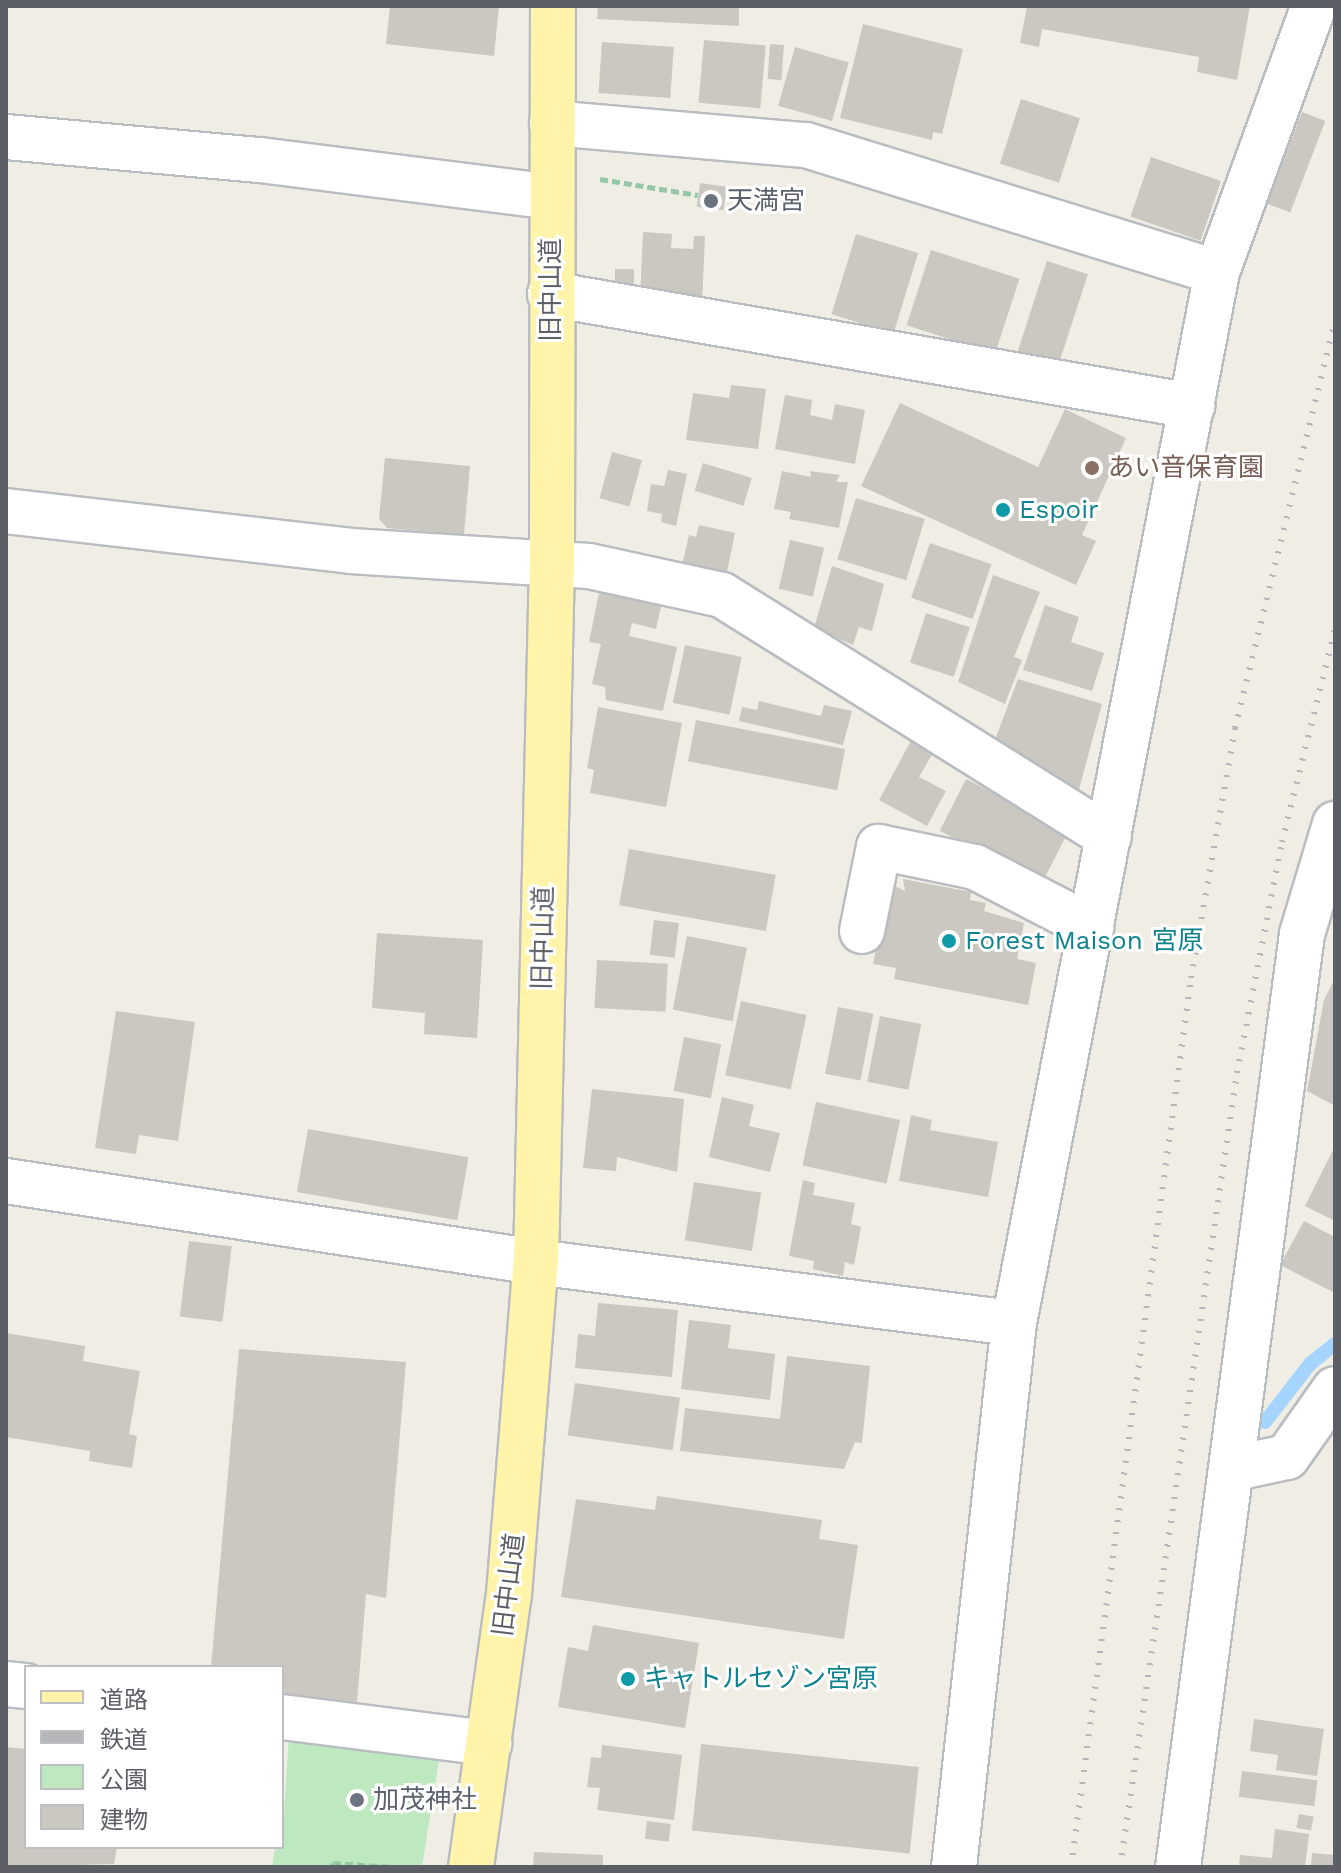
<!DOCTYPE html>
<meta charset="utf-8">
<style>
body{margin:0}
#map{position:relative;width:1341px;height:1873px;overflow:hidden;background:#f0ede4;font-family:"Work Sans","Noto Sans JP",sans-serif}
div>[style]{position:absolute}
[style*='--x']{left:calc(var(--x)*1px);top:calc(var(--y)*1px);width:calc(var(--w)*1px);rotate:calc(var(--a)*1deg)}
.green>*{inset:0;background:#bee9c0}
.stream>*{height:14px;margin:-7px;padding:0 7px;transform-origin:7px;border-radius:7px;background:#a5d5ff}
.building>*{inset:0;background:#cbc8c1;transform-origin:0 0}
.path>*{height:5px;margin-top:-2.5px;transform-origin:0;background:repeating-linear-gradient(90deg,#95c8a6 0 8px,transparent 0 12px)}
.roads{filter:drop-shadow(2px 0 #b9bcc1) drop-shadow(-2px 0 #b9bcc1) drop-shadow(0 2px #b9bcc1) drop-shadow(0 -2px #b9bcc1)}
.minor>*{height:44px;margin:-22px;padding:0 22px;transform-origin:22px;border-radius:22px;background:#fff}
.major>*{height:44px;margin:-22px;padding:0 22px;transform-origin:22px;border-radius:22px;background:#fff4aa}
.rail>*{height:6px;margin-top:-3px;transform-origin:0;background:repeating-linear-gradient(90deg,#b5b6b7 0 2px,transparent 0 12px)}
.dots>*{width:22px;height:22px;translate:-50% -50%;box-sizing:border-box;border:4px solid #fff;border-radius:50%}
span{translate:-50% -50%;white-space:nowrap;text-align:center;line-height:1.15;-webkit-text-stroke:6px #fff;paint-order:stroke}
.worship-label{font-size:26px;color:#5b616d}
.left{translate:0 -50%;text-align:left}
.street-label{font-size:26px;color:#5c6066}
.education-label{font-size:26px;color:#785e54}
.culture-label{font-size:26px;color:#0d838f}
.frame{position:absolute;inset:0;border:8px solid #5c6066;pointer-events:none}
.legend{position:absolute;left:24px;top:1665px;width:260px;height:184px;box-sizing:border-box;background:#fff;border:2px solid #bebfc2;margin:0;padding:10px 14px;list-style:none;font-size:24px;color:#5c6066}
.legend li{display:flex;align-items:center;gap:16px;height:40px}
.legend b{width:40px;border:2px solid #bebfc2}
</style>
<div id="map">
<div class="green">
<i style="clip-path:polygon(289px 1735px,440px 1754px,422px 1867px,272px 1867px,275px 1847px,282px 1847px)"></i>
</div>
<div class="stream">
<i style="--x:1265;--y:1422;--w:73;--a:-52.2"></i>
<i style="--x:1310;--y:1364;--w:32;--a:-39"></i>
</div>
<div class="building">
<i style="clip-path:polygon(390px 6px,499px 6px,494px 56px,386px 44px)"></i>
<i style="clip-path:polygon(598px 6px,739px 6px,739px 26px,597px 19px)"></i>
<i style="clip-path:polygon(1027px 6px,1250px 6px,1237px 80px,1197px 72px,1199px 57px,1042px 29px,1039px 47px,1020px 43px)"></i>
<i style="clip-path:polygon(863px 24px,963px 49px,942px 134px,933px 132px,932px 140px,840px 118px)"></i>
<i style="left:704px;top:40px;width:62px;height:63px;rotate:5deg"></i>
<i style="left:602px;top:42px;width:72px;height:51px;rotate:4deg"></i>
<i style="left:770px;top:44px;width:14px;height:35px;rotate:4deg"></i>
<i style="left:795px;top:47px;width:56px;height:61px;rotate:16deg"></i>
<i style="left:1021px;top:99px;width:62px;height:68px;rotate:18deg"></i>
<i style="left:1302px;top:112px;width:25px;height:98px;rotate:21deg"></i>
<i style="left:1151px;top:157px;width:74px;height:63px;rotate:19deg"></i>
<i style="left:700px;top:183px;width:27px;height:24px;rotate:8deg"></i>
<i style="clip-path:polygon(643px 232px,672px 234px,671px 248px,693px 249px,694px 236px,705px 236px,702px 304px,640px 300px)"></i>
<i style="left:856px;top:234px;width:65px;height:84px;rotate:17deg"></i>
<i style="left:931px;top:250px;width:93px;height:79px;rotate:18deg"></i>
<i style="left:1047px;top:261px;width:43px;height:94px;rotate:18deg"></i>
<i style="left:615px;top:269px;width:19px;height:18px"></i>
<i style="clip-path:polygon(731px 385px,766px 389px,758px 449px,686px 440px,693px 393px,729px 398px)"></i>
<i style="clip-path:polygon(785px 395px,812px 400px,810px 415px,832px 420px,835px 404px,865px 410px,855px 464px,775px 449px)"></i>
<i style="clip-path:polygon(900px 403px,1038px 467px,1065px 409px,1126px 438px,1082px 535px,1096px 541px,1076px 585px,861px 486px)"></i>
<i style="left:612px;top:452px;width:31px;height:48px;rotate:15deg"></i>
<i style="clip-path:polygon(385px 458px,470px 466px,464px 535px,387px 528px,379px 519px)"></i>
<i style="left:703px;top:463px;width:51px;height:29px;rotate:17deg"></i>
<i style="clip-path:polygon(668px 470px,687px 474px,676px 526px,661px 522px,662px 514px,647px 511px,651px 484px,664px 486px)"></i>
<i style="clip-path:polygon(782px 471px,811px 477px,810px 471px,840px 475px,836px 482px,848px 482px,839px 528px,789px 519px,791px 512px,774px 509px)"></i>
<i style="left:856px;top:498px;width:72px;height:64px;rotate:17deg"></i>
<i style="clip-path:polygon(699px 525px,735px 533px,726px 577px,682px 566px,689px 535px,696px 537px)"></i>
<i style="left:790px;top:540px;width:35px;height:50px;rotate:13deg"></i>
<i style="left:930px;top:543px;width:65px;height:58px;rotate:19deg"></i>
<i style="clip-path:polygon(832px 566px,884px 584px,872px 631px,859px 627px,853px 645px,814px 628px)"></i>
<i style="clip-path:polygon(993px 575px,1040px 592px,1014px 657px,1022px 660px,1005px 704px,958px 682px)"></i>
<i style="clip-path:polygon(600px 588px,662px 602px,656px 629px,632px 623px,629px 636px,677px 647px,663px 711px,606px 700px,605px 687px,592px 684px,601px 644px,589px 642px)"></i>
<i style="clip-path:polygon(1045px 605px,1079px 617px,1071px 642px,1104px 653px,1092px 691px,1023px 670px)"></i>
<i style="left:926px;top:613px;width:46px;height:52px;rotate:18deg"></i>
<i style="left:685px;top:645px;width:58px;height:59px;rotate:12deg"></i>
<i style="clip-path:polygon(1018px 679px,1102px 704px,1078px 793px,990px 753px)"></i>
<i style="clip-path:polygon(759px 701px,821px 716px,824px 705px,852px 711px,843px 745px,739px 721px,742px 707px,757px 710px)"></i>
<i style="clip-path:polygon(598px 707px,682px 723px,666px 807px,590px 793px,594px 770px,587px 768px)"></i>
<i style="left:696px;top:720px;width:152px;height:42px;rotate:11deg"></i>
<i style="clip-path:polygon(912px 739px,934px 751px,919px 777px,946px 791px,927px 826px,879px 800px)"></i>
<i style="left:966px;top:779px;width:115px;height:58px;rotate:27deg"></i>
<i style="left:629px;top:849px;width:149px;height:57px;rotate:10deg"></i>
<i style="clip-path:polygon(903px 879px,971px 892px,970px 900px,986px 903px,984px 911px,1024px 923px,1017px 959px,1036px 963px,1028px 1005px,894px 979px,896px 968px,873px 964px,889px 883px,905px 891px)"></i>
<i style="left:654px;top:920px;width:25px;height:35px;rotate:7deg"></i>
<i style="clip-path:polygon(377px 933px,483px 940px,477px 1038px,424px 1034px,425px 1013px,372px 1008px)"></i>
<i style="left:687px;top:936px;width:61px;height:75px;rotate:11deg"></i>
<i style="left:597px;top:960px;width:71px;height:48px;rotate:3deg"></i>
<i style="clip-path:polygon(1335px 978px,1335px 1106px,1307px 1091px,1324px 1000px)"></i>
<i style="left:741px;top:1001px;width:67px;height:76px;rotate:12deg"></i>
<i style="left:838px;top:1007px;width:36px;height:68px;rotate:11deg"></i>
<i style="clip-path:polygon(116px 1011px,195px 1022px,178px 1141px,139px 1135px,136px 1154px,95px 1148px)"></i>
<i style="left:880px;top:1016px;width:42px;height:67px;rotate:11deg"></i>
<i style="left:684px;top:1037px;width:38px;height:55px;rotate:11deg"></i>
<i style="clip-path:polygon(592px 1089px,684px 1099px,677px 1172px,617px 1157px,616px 1171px,583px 1168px)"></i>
<i style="clip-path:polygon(722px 1097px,754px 1105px,749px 1126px,780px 1133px,770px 1172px,709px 1157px)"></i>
<i style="left:816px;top:1102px;width:86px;height:65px;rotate:12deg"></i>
<i style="clip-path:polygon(911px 1115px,932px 1120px,930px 1130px,998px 1142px,988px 1197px,899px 1181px)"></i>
<i style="left:308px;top:1129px;width:163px;height:64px;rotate:10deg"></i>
<i style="clip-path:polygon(1335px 1146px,1335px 1221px,1305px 1206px)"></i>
<i style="clip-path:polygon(803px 1180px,815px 1183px,813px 1195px,855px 1203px,851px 1224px,861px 1227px,854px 1265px,845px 1262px,843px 1276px,813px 1269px,814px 1261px,789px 1256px)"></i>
<i style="left:694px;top:1182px;width:68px;height:59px;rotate:9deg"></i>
<i style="clip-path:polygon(1304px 1221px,1335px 1237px,1335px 1293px,1280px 1265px)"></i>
<i style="left:189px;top:1241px;width:43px;height:76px;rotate:7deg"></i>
<i style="clip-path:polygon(598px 1303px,678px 1310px,672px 1377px,575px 1368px,578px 1334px,595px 1336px)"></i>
<i style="clip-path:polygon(689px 1320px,731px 1325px,728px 1348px,775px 1354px,770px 1400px,681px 1389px)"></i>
<i style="clip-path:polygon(6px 1333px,85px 1346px,83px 1361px,140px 1371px,129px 1434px,137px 1436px,132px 1468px,89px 1461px,90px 1451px,6px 1437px)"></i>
<i style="clip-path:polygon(239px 1349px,406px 1362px,386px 1598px,366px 1594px,357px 1702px,282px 1693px,282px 1667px,211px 1667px)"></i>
<i style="clip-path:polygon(787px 1356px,870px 1366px,862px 1443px,855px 1442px,844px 1469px,680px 1451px,685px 1408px,780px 1419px)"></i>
<i style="left:575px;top:1383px;width:106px;height:53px;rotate:8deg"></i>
<i style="clip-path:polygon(657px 1496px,822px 1520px,819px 1539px,858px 1545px,844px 1639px,561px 1597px,576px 1499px,655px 1510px)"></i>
<i style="clip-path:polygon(593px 1625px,699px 1643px,685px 1728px,558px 1707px,568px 1647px,588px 1651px)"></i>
<i style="clip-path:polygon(1254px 1719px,1324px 1729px,1317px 1776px,1276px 1770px,1278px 1755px,1250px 1751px)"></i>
<i style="left:701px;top:1744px;width:219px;height:87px;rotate:6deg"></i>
<i style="clip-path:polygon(602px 1745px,682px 1755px,674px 1820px,597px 1810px,600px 1788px,587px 1787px,591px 1757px,601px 1758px)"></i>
<i style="clip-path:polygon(6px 1747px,26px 1749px,26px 1847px,117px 1847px,114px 1864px,6px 1867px)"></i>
<i style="left:1242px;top:1771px;width:76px;height:26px;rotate:7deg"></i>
<i style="left:1299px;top:1814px;width:15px;height:14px;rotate:11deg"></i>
<i style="left:647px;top:1821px;width:24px;height:18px;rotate:7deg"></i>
<i style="clip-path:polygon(1275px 1829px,1309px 1834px,1305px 1867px,1239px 1867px,1240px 1855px,1272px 1858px)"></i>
<i style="clip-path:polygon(534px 1852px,603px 1855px,603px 1867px,533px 1867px)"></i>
<i style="clip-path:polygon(1312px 1853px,1335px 1855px,1335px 1867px,1311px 1867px)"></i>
</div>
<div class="path">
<i style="--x:600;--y:179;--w:99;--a:9.3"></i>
<i style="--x:331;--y:1867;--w:4;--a:-63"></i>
<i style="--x:333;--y:1863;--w:60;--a:3.8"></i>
</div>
<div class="roads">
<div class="minor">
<i style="--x:552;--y:123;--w:255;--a:5"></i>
<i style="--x:806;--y:145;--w:430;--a:17.2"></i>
<i style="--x:6;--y:137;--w:255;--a:5.2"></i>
<i style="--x:260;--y:160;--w:294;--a:7.2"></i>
<i style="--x:550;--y:294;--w:652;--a:9.9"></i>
<i style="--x:6;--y:511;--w:347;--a:6.6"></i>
<i style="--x:351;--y:551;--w:238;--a:3.6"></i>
<i style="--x:589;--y:566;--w:136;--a:12.3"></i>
<i style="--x:722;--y:595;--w:456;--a:32"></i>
<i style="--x:862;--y:931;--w:86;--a:-78.6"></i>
<i style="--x:879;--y:847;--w:98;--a:11.8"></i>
<i style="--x:975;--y:867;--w:131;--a:27.3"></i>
<i style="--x:6;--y:1181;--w:536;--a:8.69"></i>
<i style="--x:536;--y:1262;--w:482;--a:7.3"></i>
<i style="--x:1231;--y:1469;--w:57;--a:-12.1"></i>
<i style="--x:1287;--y:1457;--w:83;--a:-54.8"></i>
<i style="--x:6;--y:1684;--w:20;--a:6"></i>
<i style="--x:282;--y:1717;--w:209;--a:7.2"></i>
<i style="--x:954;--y:1867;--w:547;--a:-83.71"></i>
<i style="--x:1014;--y:1323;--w:1070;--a:-79.07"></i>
<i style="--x:1217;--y:272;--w:283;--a:-70"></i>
<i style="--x:1178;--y:1867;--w:941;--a:-82.43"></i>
<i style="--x:1302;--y:934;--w:115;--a:-73.3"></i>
</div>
<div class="major">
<i style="--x:471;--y:1867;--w:276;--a:-82.1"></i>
<i style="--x:509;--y:1594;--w:333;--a:-85.4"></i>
<i style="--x:536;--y:1262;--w:700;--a:-88.69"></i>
<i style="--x:552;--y:562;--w:556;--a:-89.9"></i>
</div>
</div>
<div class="rail">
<i style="--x:1071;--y:1867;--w:897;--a:-82.31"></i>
<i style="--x:1191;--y:978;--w:254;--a:-80"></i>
<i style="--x:1235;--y:728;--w:418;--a:-76.2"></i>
<i style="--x:1120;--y:1867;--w:803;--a:-81.62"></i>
<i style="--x:1237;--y:1073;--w:235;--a:-79"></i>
<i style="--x:1282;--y:842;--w:219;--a:-76"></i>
</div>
<div class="dots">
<i style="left:711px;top:201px;background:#6b7280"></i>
<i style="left:1092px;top:468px;background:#8d6e63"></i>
<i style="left:1003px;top:510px;background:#0f9aa8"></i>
<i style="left:949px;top:941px;background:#0f9aa8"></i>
<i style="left:628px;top:1679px;background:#0f9aa8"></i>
<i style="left:357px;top:1800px;background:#6b7280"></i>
</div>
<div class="worship-label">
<span class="left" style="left:727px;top:201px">天満宮</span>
<span class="left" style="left:373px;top:1800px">加茂神社</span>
</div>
<div class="street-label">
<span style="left:551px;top:290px;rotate:-90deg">旧中山道</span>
<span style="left:543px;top:938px;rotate:-89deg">旧中山道</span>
<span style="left:509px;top:1585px;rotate:-83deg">旧中山道</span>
</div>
<div class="education-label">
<span class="left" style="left:1108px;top:468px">あい音保育園</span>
</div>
<div class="culture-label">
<span class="left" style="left:1019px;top:510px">Espoir</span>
<span class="left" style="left:965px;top:941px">Forest Maison 宮原</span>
<span class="left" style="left:644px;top:1679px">キャトルセゾン宮原</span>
</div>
<div class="frame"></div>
<ul class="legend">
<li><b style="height:10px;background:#fff4aa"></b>道路</li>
<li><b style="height:10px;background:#b5b6b7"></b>鉄道</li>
<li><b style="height:22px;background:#bee9c0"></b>公園</li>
<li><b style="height:22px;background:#cbc8c1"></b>建物</li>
</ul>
</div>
